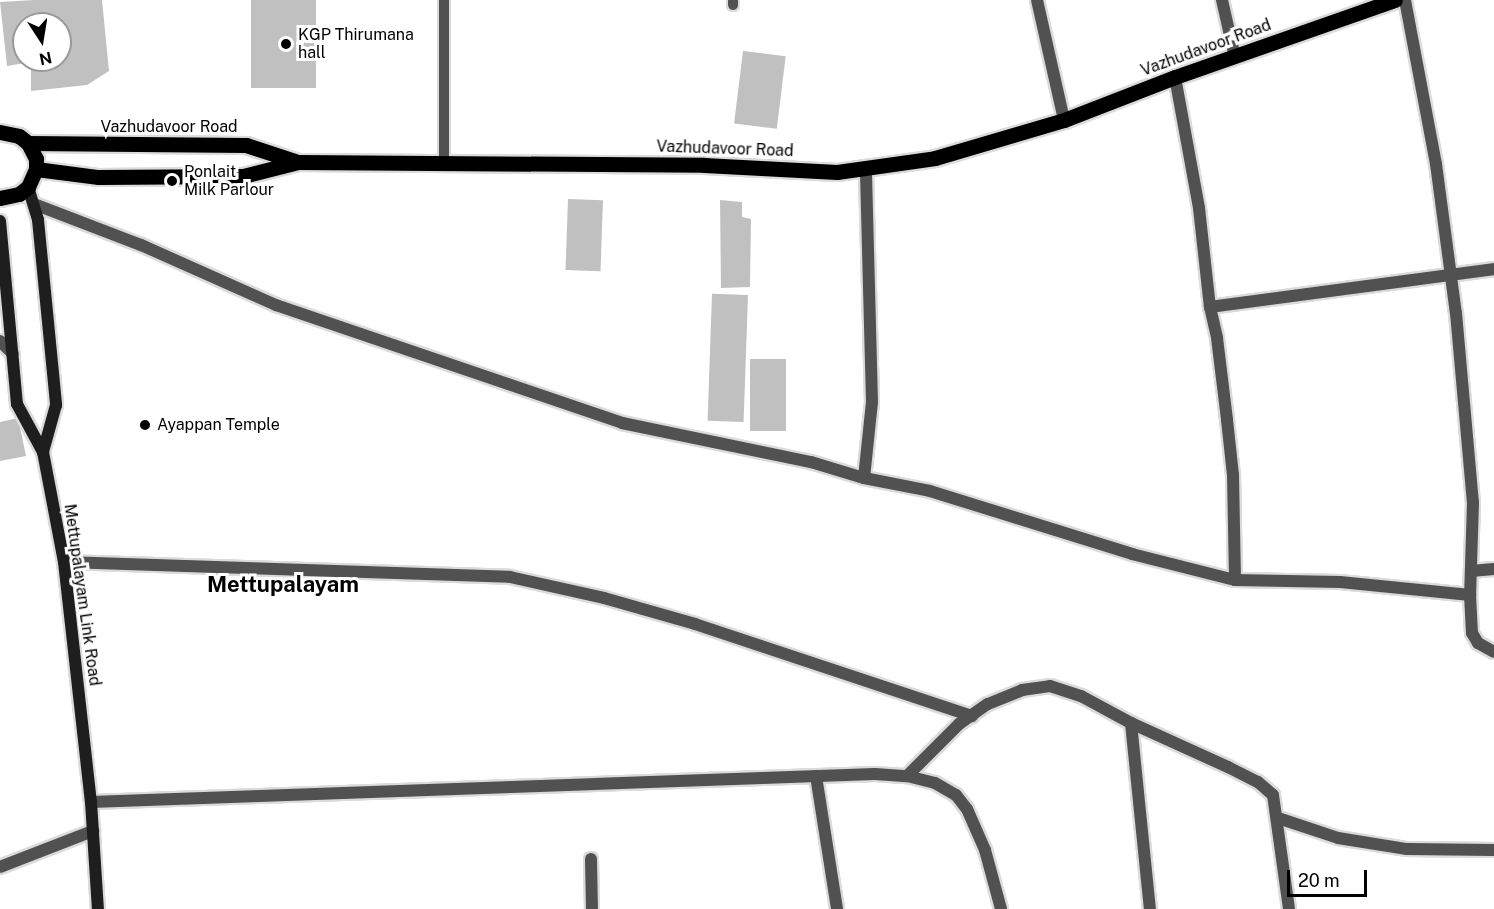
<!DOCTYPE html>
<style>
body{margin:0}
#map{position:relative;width:1494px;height:909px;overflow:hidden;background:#fff;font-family:"Public Sans",sans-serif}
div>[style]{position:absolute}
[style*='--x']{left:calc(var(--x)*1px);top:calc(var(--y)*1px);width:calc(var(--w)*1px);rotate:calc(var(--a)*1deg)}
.building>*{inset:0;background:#c0c0c0;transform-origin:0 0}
.roads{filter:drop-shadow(2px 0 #dbdbdb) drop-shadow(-2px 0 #dbdbdb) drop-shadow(0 2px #dbdbdb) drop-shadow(0 -2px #dbdbdb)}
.lane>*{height:10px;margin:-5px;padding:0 5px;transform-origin:5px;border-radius:5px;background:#515151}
.street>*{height:12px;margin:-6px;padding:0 6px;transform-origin:6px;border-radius:6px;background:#515151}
.secondary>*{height:12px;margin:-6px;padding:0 6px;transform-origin:6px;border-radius:6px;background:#1e1e1e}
.primary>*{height:15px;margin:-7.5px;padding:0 7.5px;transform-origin:7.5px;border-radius:7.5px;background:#000}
.dots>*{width:16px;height:16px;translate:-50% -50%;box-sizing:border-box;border:3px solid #fff;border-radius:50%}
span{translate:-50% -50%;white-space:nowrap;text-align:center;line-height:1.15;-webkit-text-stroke:6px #fff;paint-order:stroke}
.poi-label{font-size:16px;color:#000}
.left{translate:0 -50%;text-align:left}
.street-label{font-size:16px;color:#000}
.district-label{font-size:22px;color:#000;font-weight:700}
.north{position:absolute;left:12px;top:12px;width:60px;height:60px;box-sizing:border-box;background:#fff;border:2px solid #999;border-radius:50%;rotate:168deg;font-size:16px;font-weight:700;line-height:24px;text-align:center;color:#000}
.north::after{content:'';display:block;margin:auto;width:21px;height:27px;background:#000;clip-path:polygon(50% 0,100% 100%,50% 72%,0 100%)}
.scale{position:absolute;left:1287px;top:870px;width:80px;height:27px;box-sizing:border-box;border:3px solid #000;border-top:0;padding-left:8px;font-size:18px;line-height:21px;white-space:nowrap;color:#000;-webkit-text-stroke:4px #fff;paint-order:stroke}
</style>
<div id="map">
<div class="building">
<i style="clip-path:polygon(evenodd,34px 0,102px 0,109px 71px,87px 85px,31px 91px,31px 62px,7px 66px,0 2px,34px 0,24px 24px,60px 24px,60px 60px,24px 60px,24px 24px)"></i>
<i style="left:251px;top:0;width:65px;height:88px"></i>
<i style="left:743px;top:51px;width:43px;height:73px;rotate:7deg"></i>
<i style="left:568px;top:199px;width:35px;height:71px;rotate:2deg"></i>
<i style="clip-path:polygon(720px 200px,742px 202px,742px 217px,751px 219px,750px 287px,721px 288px)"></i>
<i style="left:748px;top:295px;width:127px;height:36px;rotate:92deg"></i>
<i style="left:750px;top:359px;width:36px;height:72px"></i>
<i style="clip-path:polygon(18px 418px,26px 456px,0 461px,0 422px)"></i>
</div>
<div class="roads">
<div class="lane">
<i style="--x:444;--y:0;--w:163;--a:90"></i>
<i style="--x:733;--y:0;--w:5;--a:90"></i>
</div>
<div class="street">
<i style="--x:1037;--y:0;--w:123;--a:77.3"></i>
<i style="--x:1222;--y:0;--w:58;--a:77.2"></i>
<i style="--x:1405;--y:0;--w:167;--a:79.3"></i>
<i style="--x:1436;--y:164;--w:150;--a:82.4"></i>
<i style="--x:1456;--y:313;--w:190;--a:84.9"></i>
<i style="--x:1473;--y:502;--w:93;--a:91.8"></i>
<i style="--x:1470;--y:595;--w:38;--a:87"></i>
<i style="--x:1472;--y:633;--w:12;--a:59"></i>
<i style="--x:1478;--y:643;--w:18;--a:29"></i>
<i style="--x:1175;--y:77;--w:133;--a:79.6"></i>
<i style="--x:1199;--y:208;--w:100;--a:83.7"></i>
<i style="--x:1210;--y:307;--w:32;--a:77"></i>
<i style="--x:1217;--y:338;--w:83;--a:83"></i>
<i style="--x:1227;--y:420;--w:55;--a:83.8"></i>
<i style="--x:1233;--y:475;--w:105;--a:88.9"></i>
<i style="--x:34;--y:204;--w:115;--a:21"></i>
<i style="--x:141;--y:245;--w:148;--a:24"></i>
<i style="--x:276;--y:305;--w:366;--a:18.8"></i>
<i style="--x:622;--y:423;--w:193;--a:11.7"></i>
<i style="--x:811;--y:462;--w:55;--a:16.8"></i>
<i style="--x:864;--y:478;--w:67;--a:11.1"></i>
<i style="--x:930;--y:491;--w:212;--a:17.3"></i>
<i style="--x:1132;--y:554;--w:106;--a:14.2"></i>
<i style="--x:1235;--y:580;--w:105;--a:1.1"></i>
<i style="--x:1340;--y:582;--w:131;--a:5.7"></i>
<i style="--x:1210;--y:307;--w:287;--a:-7.6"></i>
<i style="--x:0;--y:341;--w:18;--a:45"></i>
<i style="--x:864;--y:478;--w:76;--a:-84"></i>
<i style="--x:872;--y:402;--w:234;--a:-91.5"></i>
<i style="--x:64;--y:562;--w:446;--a:1.9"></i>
<i style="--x:510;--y:577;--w:96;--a:12.6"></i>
<i style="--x:604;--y:598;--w:95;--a:15.9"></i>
<i style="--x:695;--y:624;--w:292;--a:18.4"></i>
<i style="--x:1471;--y:571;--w:23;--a:-5"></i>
<i style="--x:1131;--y:723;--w:187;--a:84.2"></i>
<i style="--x:816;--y:776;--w:135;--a:81"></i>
<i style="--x:907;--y:776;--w:74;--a:-45"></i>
<i style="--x:959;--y:724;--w:35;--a:-35"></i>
<i style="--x:988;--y:704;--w:37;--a:-22"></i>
<i style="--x:1022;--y:690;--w:28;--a:-8"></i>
<i style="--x:1050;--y:686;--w:33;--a:18"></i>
<i style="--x:1081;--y:696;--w:57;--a:28.4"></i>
<i style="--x:1131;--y:723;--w:107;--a:24.4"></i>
<i style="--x:1228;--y:767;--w:34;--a:27"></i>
<i style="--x:1258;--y:782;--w:20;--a:41"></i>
<i style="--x:1273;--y:795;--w:115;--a:82"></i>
<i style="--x:91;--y:802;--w:784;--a:-2.05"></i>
<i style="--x:875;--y:774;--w:32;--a:4"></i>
<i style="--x:907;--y:776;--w:29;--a:14"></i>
<i style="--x:935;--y:783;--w:24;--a:30"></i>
<i style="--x:956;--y:795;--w:18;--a:52"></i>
<i style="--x:967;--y:809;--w:45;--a:66.3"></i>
<i style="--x:985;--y:850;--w:61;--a:74.8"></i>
<i style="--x:1278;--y:818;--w:63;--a:18.4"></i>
<i style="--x:1338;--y:838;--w:70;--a:9.1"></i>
<i style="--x:1407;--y:849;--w:87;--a:0.7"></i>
<i style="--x:591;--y:859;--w:50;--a:88.9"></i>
<i style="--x:0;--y:867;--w:100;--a:-21.2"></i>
</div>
<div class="secondary">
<i style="--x:28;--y:187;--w:34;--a:73"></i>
<i style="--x:38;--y:220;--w:186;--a:84.4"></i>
<i style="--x:56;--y:405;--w:49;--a:105.5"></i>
<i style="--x:0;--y:221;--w:184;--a:84.7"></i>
<i style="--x:17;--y:404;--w:55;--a:61.6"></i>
<i style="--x:43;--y:452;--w:112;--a:79.2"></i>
<i style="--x:64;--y:562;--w:242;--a:83.6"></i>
<i style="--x:91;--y:802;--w:107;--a:86.3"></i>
</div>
<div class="primary">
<i style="--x:0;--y:132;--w:19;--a:12"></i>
<i style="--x:19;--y:136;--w:11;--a:38"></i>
<i style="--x:28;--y:143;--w:18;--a:63"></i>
<i style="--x:36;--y:159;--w:10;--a:90"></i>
<i style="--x:36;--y:169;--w:20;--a:114"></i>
<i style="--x:28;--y:187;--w:11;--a:142"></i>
<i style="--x:19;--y:194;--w:19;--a:168"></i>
<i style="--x:28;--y:143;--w:218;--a:0.5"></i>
<i style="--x:246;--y:145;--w:55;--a:18.1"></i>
<i style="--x:298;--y:162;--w:406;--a:0.4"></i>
<i style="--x:704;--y:165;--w:133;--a:3"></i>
<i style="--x:837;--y:172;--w:99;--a:-8.1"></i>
<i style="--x:935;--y:158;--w:134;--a:-16.4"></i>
<i style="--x:1064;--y:120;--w:119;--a:-21.2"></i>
<i style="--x:1175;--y:77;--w:233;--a:-19.3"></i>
<i style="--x:36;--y:169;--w:63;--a:7.4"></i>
<i style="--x:98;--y:177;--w:145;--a:-0.4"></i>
<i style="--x:243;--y:176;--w:57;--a:-14.3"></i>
</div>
</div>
<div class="dots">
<i style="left:286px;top:44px;background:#000"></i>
<i style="left:172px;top:181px;background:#000"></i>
<i style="left:145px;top:425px;background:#000"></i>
</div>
<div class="poi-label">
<span class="left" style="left:298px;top:44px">KGP Thirumana<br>hall</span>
<span class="left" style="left:184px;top:181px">Ponlait<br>Milk Parlour</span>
<span class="left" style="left:157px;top:425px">Ayappan Temple</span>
</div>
<div class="street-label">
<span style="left:1206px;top:48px;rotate:-20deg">Vazhudavoor Road</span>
<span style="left:169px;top:127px">Vazhudavoor Road</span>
<span style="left:725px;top:149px;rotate:2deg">Vazhudavoor Road</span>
<span style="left:82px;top:595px;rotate:82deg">Mettupalayam Link Road</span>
</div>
<div class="district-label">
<span style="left:283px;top:585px">Mettupalayam</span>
</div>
<div class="north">N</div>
<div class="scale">20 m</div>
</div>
